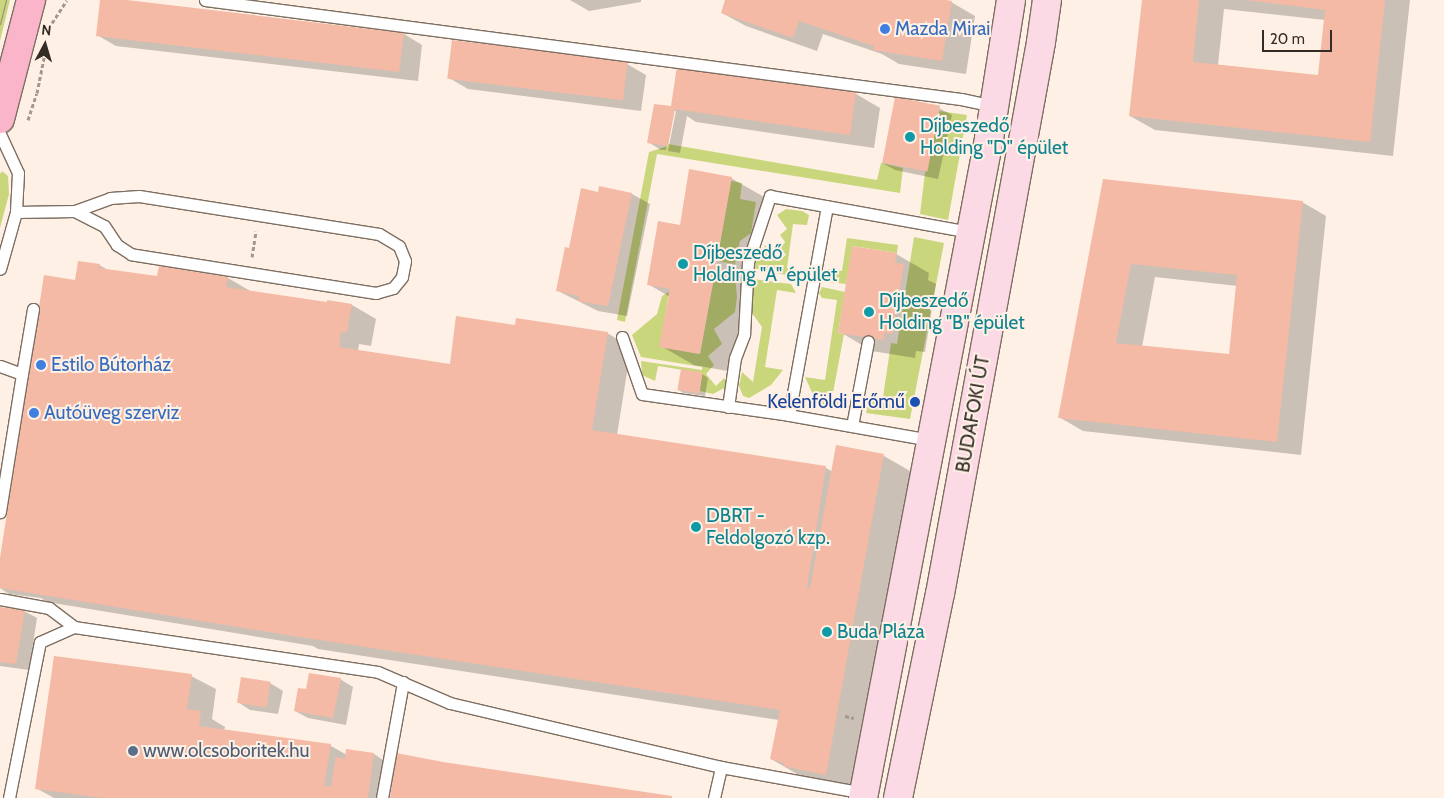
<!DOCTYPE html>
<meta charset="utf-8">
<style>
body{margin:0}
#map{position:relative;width:1444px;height:798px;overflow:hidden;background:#fef0e4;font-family:Cabin,sans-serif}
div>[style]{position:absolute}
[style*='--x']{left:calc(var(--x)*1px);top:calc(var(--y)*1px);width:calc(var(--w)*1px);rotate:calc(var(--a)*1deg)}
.green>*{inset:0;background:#cad67c}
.shadow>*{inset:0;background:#0003}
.building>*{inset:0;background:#f4baa5;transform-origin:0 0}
.path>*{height:3px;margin-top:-1.5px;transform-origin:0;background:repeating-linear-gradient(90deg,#a3988f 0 4px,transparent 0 6.5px)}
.roads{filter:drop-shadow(1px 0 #7d6e61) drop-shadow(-1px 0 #7d6e61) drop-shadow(0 1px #7d6e61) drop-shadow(0 -1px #7d6e61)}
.service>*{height:11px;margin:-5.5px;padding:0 5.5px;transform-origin:5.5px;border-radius:5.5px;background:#fff}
.secondary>*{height:28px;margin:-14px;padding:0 14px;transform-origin:14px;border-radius:14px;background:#fcdae5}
.primary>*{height:28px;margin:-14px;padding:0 14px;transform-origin:14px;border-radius:14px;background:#fab5ca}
.tram>*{height:1px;margin:-0.5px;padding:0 0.5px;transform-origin:0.5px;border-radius:0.5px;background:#8f857d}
.dots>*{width:14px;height:14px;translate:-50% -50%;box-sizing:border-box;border:2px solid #fef0e4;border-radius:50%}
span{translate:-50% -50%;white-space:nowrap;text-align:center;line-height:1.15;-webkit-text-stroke:4px #fef0e4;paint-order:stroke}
.shop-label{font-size:19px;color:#366cbe}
.left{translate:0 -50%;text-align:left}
.culture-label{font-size:19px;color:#0d838f}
.transit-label{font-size:19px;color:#164399}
.right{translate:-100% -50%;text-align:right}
.street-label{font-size:19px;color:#332c27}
.service-label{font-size:19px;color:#4e5e75}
.north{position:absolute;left:20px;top:20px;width:50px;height:50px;-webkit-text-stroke:4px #fef0e4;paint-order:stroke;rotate:6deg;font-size:14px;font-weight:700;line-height:20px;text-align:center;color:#332c27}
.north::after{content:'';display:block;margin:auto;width:18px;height:22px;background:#332c27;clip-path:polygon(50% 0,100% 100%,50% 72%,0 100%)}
.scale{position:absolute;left:1262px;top:30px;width:70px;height:22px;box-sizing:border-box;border:2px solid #332c27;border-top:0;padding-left:6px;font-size:15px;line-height:18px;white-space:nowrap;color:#332c27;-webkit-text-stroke:4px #fef0e4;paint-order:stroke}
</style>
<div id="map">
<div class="green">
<i style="clip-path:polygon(0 0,10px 0,0 41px)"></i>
<i style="clip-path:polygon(939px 111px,967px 115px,948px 220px,920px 214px,925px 173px)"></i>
<i style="clip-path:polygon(668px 144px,877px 180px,881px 163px,903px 168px,900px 193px,657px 154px,625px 322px,617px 320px,649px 152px,668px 146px)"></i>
<i style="clip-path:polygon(2px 171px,8px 176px,9px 194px,0 228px,0 174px)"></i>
<i style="clip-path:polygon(731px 181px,742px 183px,740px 199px,756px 202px,751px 233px,740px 241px,735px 264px,717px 261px)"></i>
<i style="clip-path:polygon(786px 209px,802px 211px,809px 215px,807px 225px,793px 224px,787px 268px,801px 270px,800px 278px,753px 268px,765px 245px,778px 261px,786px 255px,780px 247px,785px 242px,780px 235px,787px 229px,777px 215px)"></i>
<i style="clip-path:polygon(914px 237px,944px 243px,910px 419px,866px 413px,869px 395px,883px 397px,891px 343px,897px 344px)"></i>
<i style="clip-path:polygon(847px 238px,898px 245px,897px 253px,853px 246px,846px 284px,822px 281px,825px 269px,842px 271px)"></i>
<i style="clip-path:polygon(715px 273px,735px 276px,737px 297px,735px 312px,714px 329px,722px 344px,708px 356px,714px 365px,706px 374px,716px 386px,724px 378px,727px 383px,724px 388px,713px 394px,700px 391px,702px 373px,658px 366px,655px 381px,642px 375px,641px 361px,702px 370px,702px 367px,641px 357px,632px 335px,657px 314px,662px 296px,669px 292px,660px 347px,700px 354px)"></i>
<i style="clip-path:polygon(753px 279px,791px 284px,796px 293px,777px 290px,765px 367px,783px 370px,771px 385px,749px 398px,743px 396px,739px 386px,742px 372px,753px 382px,762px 327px,752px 313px)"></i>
<i style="clip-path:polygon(822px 287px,845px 292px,838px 333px,844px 334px,832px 398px,846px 401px,846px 406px,842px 409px,824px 406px,815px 399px,805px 377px,825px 380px,837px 300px,822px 298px,819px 293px)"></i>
</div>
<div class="shadow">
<i style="clip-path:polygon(102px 0,404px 34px,422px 45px,418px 81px,116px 46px,97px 35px)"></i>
<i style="clip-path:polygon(570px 0,641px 0,641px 2px,589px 11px)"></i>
<i style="clip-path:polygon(727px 0,938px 0,951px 2px,975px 16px,966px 74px,899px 64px,882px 54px,823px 34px,817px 51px,746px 26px,722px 13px)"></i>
<i style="clip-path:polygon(evenodd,1143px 0,1410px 0,1393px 156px,1155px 130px,1130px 116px,1143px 0,1224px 9px,1325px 20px,1320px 76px,1218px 65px,1224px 9px)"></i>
<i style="clip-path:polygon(627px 64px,646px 75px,641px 111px,468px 89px,449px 78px)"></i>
<i style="clip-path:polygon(678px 68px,856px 94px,880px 108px,874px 148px,696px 122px,687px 116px,680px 153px,668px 151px,676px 111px,673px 111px,666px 150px,661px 150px,648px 142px,672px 107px)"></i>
<i style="clip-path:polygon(939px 108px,952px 115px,938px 179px,895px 170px,882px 163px)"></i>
<i style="clip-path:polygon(731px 178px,764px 197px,733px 372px,694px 365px,661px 346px,670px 297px,648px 284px,681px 226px)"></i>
<i style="clip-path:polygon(evenodd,1104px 180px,1302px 202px,1326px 216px,1301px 455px,1083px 431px,1059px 417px,1104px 180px,1155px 277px,1238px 286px,1230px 355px,1142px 347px,1155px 277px)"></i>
<i style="clip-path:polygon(599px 193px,632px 194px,650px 204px,627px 316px,598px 311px,558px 291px)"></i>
<i style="clip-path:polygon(896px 254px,929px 273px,928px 280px,936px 284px,925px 352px,916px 351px,915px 358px,872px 351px,840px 332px)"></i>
<i style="clip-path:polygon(99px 265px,108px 270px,158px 278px,228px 278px,252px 292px,328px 304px,352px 305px,376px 319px,371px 346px,359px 344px,358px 351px,451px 365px,516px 327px,607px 333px,631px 347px,617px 435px,826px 468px,833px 472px,837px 447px,884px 456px,917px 475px,858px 793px,804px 778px,771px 759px,779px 720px,318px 649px,313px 646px,47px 602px,41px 598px,9px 594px,0 588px,0 566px,76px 281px)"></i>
<i style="clip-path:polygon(702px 374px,708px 378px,705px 396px,684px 393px,678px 390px)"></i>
<i style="clip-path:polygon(0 608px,24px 611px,37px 618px,29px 670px,0 666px)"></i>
<i style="clip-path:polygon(191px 676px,216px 689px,212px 719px,225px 727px,224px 731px,331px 746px,347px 755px,347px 751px,374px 754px,386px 762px,381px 798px,54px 798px,36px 788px)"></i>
<i style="clip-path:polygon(340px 679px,353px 687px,346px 725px,308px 718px,295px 711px,307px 691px)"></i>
<i style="clip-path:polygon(270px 683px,283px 691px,278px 714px,250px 710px,238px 702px)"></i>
</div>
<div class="building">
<i style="clip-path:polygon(100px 0,127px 0,404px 33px,399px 72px,96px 36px)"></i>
<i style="clip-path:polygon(725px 0,946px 0,952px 1px,942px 61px,873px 50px,874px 46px,799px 21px,793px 38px,721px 13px)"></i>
<i style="clip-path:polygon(1142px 0,1199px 0,1193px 62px,1318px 75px,1325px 10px,1246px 0,1385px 0,1370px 142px,1129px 116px)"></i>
<i style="left:452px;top:40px;width:177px;height:39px;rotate:7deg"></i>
<i style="clip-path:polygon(677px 66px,856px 92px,850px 135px,675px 109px,668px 146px,647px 143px,654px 104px,671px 106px)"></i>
<i style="left:895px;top:97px;width:46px;height:67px;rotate:11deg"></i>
<i style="clip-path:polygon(689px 169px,732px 177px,700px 354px,659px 347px,670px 289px,647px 285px,658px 221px,680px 225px)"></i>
<i style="clip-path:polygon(evenodd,1103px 179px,1303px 201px,1277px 442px,1058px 418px,1103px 179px,1131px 264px,1237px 275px,1229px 354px,1116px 343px,1131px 264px)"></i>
<i style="clip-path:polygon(599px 186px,632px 193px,608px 306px,578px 301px,579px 296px,556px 291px,565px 247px,569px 248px,581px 188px,598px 192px)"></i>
<i style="clip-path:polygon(852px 246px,897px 253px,895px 263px,904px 264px,892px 334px,884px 333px,883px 340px,838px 333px)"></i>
<i style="clip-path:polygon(78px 261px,100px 264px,99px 268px,157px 276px,159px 266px,228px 277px,226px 287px,327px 302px,327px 300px,352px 304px,347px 333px,341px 332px,339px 347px,450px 364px,456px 316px,515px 325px,516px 318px,608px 332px,592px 430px,826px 466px,807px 588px,810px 588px,836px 445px,884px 454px,826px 775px,783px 766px,784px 763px,770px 759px,780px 710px,293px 636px,0 588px,0 558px,44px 275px,75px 280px)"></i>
<i style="left:681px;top:369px;width:22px;height:21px;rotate:10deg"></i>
<i style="clip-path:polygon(0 607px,25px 610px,16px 664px,0 662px)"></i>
<i style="clip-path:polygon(54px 656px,192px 674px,187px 709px,201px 711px,199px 726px,331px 744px,324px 786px,331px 787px,336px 757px,345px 759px,346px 749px,374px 753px,368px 798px,103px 798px,35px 789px)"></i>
<i style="clip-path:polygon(309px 673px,341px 678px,333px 718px,294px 711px,298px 688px,306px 689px)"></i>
<i style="left:241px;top:677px;width:30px;height:26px;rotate:9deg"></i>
<i style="clip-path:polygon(396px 753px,443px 762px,672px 796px,672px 798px,390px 798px)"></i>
</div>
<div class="path">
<i style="--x:52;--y:23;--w:27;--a:-57"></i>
<i style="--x:28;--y:120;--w:28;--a:-72"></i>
<i style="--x:37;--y:93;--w:41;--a:-78.7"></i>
<i style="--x:252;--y:257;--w:26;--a:-81"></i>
<i style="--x:845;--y:716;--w:9;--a:13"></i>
</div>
<div class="roads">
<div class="service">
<i style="--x:205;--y:0;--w:762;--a:7.46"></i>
<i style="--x:961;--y:99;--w:35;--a:12"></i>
<i style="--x:0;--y:134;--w:43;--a:65.2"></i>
<i style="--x:18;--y:173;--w:39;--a:93"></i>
<i style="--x:16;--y:212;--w:59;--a:105.7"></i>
<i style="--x:16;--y:212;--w:59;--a:-1"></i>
<i style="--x:75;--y:211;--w:37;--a:-20"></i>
<i style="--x:110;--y:198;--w:29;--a:-4"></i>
<i style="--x:139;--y:196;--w:243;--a:9"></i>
<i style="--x:379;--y:234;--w:23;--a:31"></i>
<i style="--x:399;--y:246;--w:16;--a:68"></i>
<i style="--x:405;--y:261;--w:16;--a:101"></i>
<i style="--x:402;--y:277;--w:14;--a:129"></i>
<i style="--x:393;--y:288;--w:18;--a:164"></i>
<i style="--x:376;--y:293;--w:248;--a:-171"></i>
<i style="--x:131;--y:254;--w:17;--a:-147"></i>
<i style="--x:117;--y:245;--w:23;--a:-124"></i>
<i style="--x:104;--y:226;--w:33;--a:-153"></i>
<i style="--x:622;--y:337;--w:60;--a:70.7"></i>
<i style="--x:642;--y:394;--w:148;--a:8.1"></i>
<i style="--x:789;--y:415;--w:144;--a:10"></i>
<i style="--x:0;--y:366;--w:23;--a:20"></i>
<i style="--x:22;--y:374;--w:140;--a:99.1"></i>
<i style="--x:22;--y:374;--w:66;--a:-80.4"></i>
<i style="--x:728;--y:407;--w:49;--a:-81.9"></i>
<i style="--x:735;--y:358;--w:26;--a:-69"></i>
<i style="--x:744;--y:334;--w:72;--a:-86.8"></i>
<i style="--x:748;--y:262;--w:70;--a:-71.6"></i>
<i style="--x:770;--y:196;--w:204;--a:10.2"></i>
<i style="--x:789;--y:415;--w:212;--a:-79.7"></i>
<i style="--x:852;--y:426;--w:86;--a:-79.3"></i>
<i style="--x:0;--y:599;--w:50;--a:10.4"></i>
<i style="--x:49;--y:608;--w:31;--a:37"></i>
<i style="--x:74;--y:627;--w:307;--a:8.4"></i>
<i style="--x:378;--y:672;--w:78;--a:23.3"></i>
<i style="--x:450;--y:703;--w:278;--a:13.3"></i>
<i style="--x:721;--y:767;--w:145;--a:10.3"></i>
<i style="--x:9;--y:798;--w:159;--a:-78.8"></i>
<i style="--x:40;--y:642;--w:37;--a:-24"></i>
<i style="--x:382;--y:798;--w:118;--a:-79.7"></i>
<i style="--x:714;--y:798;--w:32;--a:-77"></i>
</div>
<div class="secondary">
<i style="--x:863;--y:798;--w:671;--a:-79.18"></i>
<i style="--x:989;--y:139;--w:141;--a:-81"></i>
<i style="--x:898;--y:798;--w:208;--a:-78.4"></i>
<i style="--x:940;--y:594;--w:561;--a:-79.63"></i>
<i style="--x:1041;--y:42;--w:42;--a:-81.9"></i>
</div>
<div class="primary">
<i style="--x:0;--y:119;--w:123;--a:-75.4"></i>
</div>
</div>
<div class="tram">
<i style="--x:0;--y:24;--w:25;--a:-76"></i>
</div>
<div class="dots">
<i style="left:885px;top:29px;background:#3f7fe0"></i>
<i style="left:910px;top:137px;background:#0f9aa8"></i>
<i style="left:683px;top:264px;background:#0f9aa8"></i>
<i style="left:869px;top:312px;background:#0f9aa8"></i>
<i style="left:41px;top:365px;background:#3f7fe0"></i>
<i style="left:915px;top:402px;background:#1a4fb4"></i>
<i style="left:34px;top:413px;background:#3f7fe0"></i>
<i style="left:696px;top:527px;background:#0f9aa8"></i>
<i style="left:827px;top:632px;background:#0f9aa8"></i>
<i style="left:133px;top:751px;background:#5c6f8a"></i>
</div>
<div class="shop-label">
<span class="left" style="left:895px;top:29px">Mazda Mirai</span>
<span class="left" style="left:51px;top:365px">Estilo Bútorház</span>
<span class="left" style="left:44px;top:413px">Autóüveg szerviz</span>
</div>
<div class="culture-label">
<span class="left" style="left:920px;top:137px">Díjbeszedő<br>Holding "D" épület</span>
<span class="left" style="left:693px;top:264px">Díjbeszedő<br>Holding "A" épület</span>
<span class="left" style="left:879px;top:312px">Díjbeszedő<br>Holding "B" épület</span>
<span class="left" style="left:706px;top:527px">DBRT -<br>Feldolgozó kzp.</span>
<span class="left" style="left:837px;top:632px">Buda Pláza</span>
</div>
<div class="transit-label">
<span class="right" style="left:905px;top:402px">Kelenföldi Erőmű</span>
</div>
<div class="street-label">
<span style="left:973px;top:414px;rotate:-80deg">BUDAFOKI ÚT</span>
</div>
<div class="service-label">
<span class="left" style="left:143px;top:751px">www.olcsoboritek.hu</span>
</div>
<div class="north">N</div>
<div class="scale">20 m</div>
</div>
